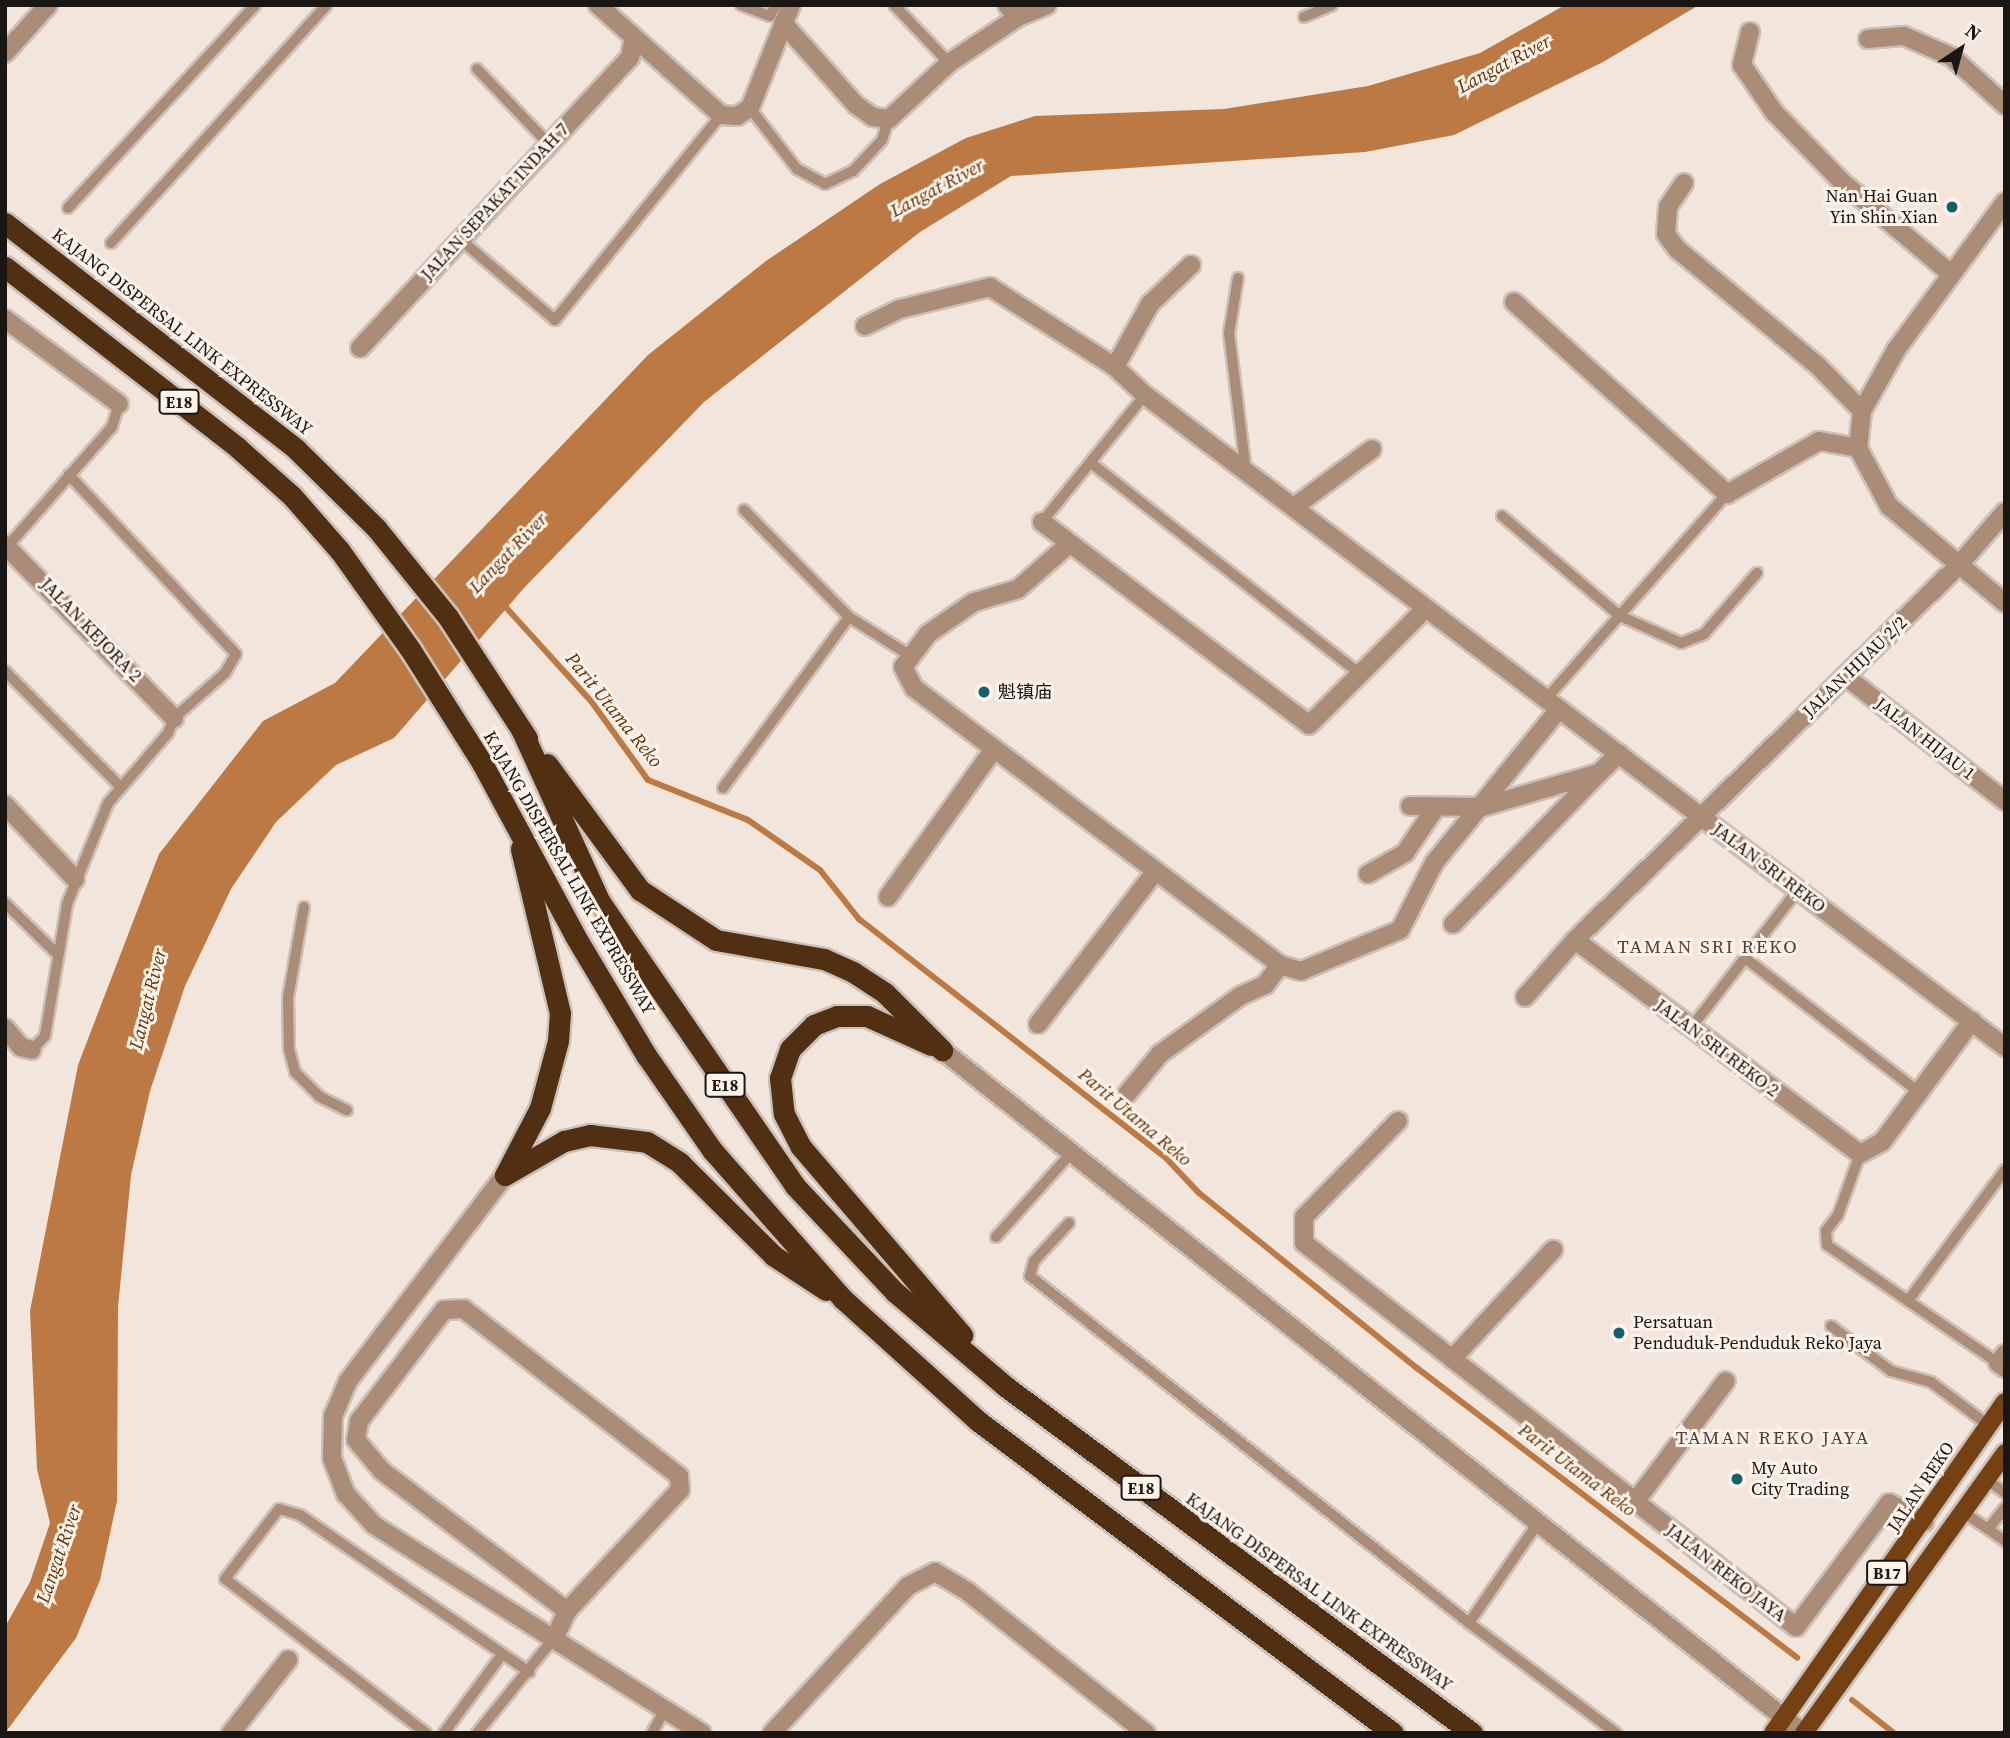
<!DOCTYPE html>
<meta charset="utf-8">
<style>
body{margin:0}
#map{position:relative;width:2010px;height:1738px;overflow:hidden;background:#f2e5dc;font-family:"Source Serif 4","Noto Sans SC",serif}
div>[style]{position:absolute}
[style*='--x']{left:calc(var(--x)*1px);top:calc(var(--y)*1px);width:calc(var(--w)*1px);rotate:calc(var(--a)*1deg)}
.water>*{inset:0;background:#bd7944}
.stream>*{height:6px;margin:-3px;padding:0 3px;transform-origin:3px;border-radius:3px;background:#bd7944}
.roads{filter:drop-shadow(2px 0 #cbc0b8) drop-shadow(-2px 0 #cbc0b8) drop-shadow(0 2px #cbc0b8) drop-shadow(0 -2px #cbc0b8)}
.service>*{height:10px;margin:-5px;padding:0 5px;transform-origin:5px;border-radius:5px;background:#ab8d77}
.minor>*{height:18px;margin:-9px;padding:0 9px;transform-origin:9px;border-radius:9px;background:#ab8d77}
.tertiary>*{height:18px;margin:-9px;padding:0 9px;transform-origin:9px;border-radius:9px;background:#ab8d77}
.primary>*{height:18px;margin:-9px;padding:0 9px;transform-origin:9px;border-radius:9px;background:#754113}
.motorway>*{height:21px;margin:-10.5px;padding:0 10.5px;transform-origin:10.5px;border-radius:10.5px;background:#512f13}
.dots>*{width:19px;height:19px;translate:-50% -50%;box-sizing:border-box;border:4px solid #fff2e9;border-radius:50%}
span{translate:-50% -50%;white-space:nowrap;text-align:center;line-height:1.15;-webkit-text-stroke:6px #fff2e9;paint-order:stroke}
.shield-label span{padding:2px 5px;background:#fff2e9;border:2px solid;border-radius:5px;-webkit-text-stroke-width:0}
.shield-label{font-size:16px;color:#1a1613;font-weight:700}
.poi-label{font-size:18px;color:#1a1613}
.right{translate:-100% -50%;text-align:right}
.left{translate:0 -50%;text-align:left}
.street-label{font-size:18px;color:#1a1613}
.water-label{font-size:19px;color:#5e3106;font-style:italic}
.neighbourhood-label{font-size:19px;color:#4d433b;letter-spacing:2px}
.frame{position:absolute;inset:0;border:7px solid #1a1613;pointer-events:none}
.north{position:absolute;left:1926px;top:14px;width:70px;height:70px;-webkit-text-stroke:5px #fff2e9;paint-order:stroke;rotate:36deg;font-size:19px;font-weight:700;line-height:28px;text-align:center;color:#1a1613}
.north::after{content:'';display:block;margin:auto;width:24px;height:32px;background:#1a1613;clip-path:polygon(50% 0,100% 100%,50% 72%,0 100%)}
</style>
<div id="map">
<div class="water">
<i style="clip-path:polygon(1565px 5px,1699px 5px,1603px 62px,1454px 135px,1365px 152px,1011px 176px,920px 232px,704px 402px,524px 588px,394px 738px,336px 765px,276px 822px,231px 889px,185px 986px,150px 1091px,131px 1175px,118px 1307px,117px 1501px,100px 1580px,76px 1638px,5px 1733px,5px 1627px,30px 1582px,50px 1523px,37px 1469px,30px 1311px,78px 1065px,159px 854px,263px 721px,335px 683px,648px 355px,766px 261px,880px 184px,966px 138px,1035px 116px,1224px 109px,1368px 86px,1480px 53px)"></i>
</div>
<div class="stream">
<i style="--x:502;--y:603;--w:132;--a:47.8"></i>
<i style="--x:591;--y:701;--w:97;--a:54.2"></i>
<i style="--x:648;--y:780;--w:108;--a:21.8"></i>
<i style="--x:748;--y:820;--w:88;--a:34.8"></i>
<i style="--x:820;--y:870;--w:63;--a:51.5"></i>
<i style="--x:859;--y:919;--w:388;--a:37.9"></i>
<i style="--x:1165;--y:1157;--w:50;--a:46.6"></i>
<i style="--x:1199;--y:1193;--w:280;--a:38.8"></i>
<i style="--x:1417;--y:1368;--w:478;--a:37.3"></i>
<i style="--x:1852;--y:1700;--w:53;--a:38.2"></i>
<i style="--x:2004;--y:1733;--w:1;--a:-45"></i>
</div>
<div class="roads">
<div class="service">
<i style="--x:741;--y:5;--w:31;--a:21"></i>
<i style="--x:770;--y:16;--w:13;--a:-61"></i>
<i style="--x:894;--y:5;--w:80;--a:46.5"></i>
<i style="--x:1304;--y:17;--w:30;--a:-23"></i>
<i style="--x:477;--y:69;--w:104;--a:46.2"></i>
<i style="--x:750;--y:108;--w:77;--a:52.4"></i>
<i style="--x:797;--y:169;--w:32;--a:28"></i>
<i style="--x:825;--y:184;--w:31;--a:-25"></i>
<i style="--x:853;--y:171;--w:42;--a:-46.9"></i>
<i style="--x:882;--y:140;--w:22;--a:-72"></i>
<i style="--x:68;--y:208;--w:276;--a:-47.3"></i>
<i style="--x:461;--y:240;--w:123;--a:40.4"></i>
<i style="--x:555;--y:320;--w:264;--a:-51"></i>
<i style="--x:111;--y:243;--w:320;--a:-47.8"></i>
<i style="--x:1238;--y:278;--w:56;--a:99.3"></i>
<i style="--x:1229;--y:333;--w:139;--a:83"></i>
<i style="--x:1091;--y:463;--w:342;--a:38.1"></i>
<i style="--x:744;--y:510;--w:150;--a:45.5"></i>
<i style="--x:849;--y:617;--w:73;--a:32.2"></i>
<i style="--x:1502;--y:516;--w:155;--a:40.3"></i>
<i style="--x:1620;--y:616;--w:67;--a:23.9"></i>
<i style="--x:1681;--y:643;--w:25;--a:-21"></i>
<i style="--x:1704;--y:634;--w:81;--a:-49"></i>
<i style="--x:1042;--y:522;--w:164;--a:-51"></i>
<i style="--x:6;--y:548;--w:161;--a:-48.8"></i>
<i style="--x:112;--y:427;--w:24;--a:-73"></i>
<i style="--x:5;--y:671;--w:164;--a:45"></i>
<i style="--x:1546;--y:699;--w:273;--a:-48.6"></i>
<i style="--x:723;--y:788;--w:212;--a:-53.6"></i>
<i style="--x:5;--y:903;--w:73;--a:44.4"></i>
<i style="--x:304;--y:907;--w:92;--a:100"></i>
<i style="--x:288;--y:998;--w:51;--a:88.9"></i>
<i style="--x:289;--y:1049;--w:24;--a:75"></i>
<i style="--x:295;--y:1072;--w:35;--a:45"></i>
<i style="--x:320;--y:1097;--w:30;--a:26"></i>
<i style="--x:1745;--y:958;--w:220;--a:37.6"></i>
<i style="--x:1690;--y:1029;--w:176;--a:-52.2"></i>
<i style="--x:32;--y:1050;--w:19;--a:-47"></i>
<i style="--x:45;--y:1036;--w:134;--a:-80.5"></i>
<i style="--x:67;--y:904;--w:109;--a:-67.9"></i>
<i style="--x:108;--y:803;--w:92;--a:-49.4"></i>
<i style="--x:168;--y:733;--w:16;--a:-68"></i>
<i style="--x:174;--y:718;--w:68;--a:-41.4"></i>
<i style="--x:225;--y:673;--w:22;--a:-60"></i>
<i style="--x:236;--y:654;--w:245;--a:-133"></i>
<i style="--x:1860;--y:1154;--w:65;--a:109.8"></i>
<i style="--x:1838;--y:1215;--w:20;--a:127"></i>
<i style="--x:1826;--y:1231;--w:14;--a:86"></i>
<i style="--x:1827;--y:1245;--w:208;--a:34.6"></i>
<i style="--x:1069;--y:1223;--w:52;--a:132.6"></i>
<i style="--x:1034;--y:1261;--w:16;--a:105"></i>
<i style="--x:1030;--y:1276;--w:560;--a:38.32"></i>
<i style="--x:1469;--y:1623;--w:121;--a:-55.4"></i>
<i style="--x:996;--y:1237;--w:113;--a:-48.2"></i>
<i style="--x:1908;--y:1301;--w:163;--a:-53.5"></i>
<i style="--x:1831;--y:1326;--w:75;--a:36.9"></i>
<i style="--x:1891;--y:1371;--w:41;--a:15.4"></i>
<i style="--x:1931;--y:1382;--w:71;--a:37"></i>
<i style="--x:1986;--y:1479;--w:24;--a:36"></i>
<i style="--x:1963;--y:1512;--w:30;--a:34"></i>
<i style="--x:1988;--y:1529;--w:27;--a:-51"></i>
<i style="--x:1988;--y:1529;--w:21;--a:35"></i>
<i style="--x:1469;--y:1623;--w:184;--a:36.8"></i>
<i style="--x:426;--y:1733;--w:253;--a:-142.5"></i>
<i style="--x:225;--y:1579;--w:88;--a:-52.4"></i>
<i style="--x:279;--y:1509;--w:22;--a:16"></i>
<i style="--x:300;--y:1515;--w:278;--a:34.4"></i>
<i style="--x:444;--y:1733;--w:96;--a:-53.5"></i>
<i style="--x:477;--y:1733;--w:124;--a:-50.9"></i>
<i style="--x:652;--y:1733;--w:29;--a:-61"></i>
</div>
<div class="minor">
<i style="--x:598;--y:5;--w:165;--a:41.8"></i>
<i style="--x:721;--y:115;--w:16;--a:4"></i>
<i style="--x:737;--y:116;--w:15;--a:-32"></i>
<i style="--x:750;--y:108;--w:111;--a:-68.3"></i>
<i style="--x:1018;--y:17;--w:31;--a:-22"></i>
<i style="--x:783;--y:23;--w:110;--a:48.3"></i>
<i style="--x:856;--y:105;--w:21;--a:35"></i>
<i style="--x:873;--y:117;--w:16;--a:7"></i>
<i style="--x:889;--y:119;--w:82;--a:-43"></i>
<i style="--x:949;--y:63;--w:83;--a:-33.7"></i>
<i style="--x:1018;--y:17;--w:16;--a:-133"></i>
<i style="--x:1750;--y:32;--w:34;--a:104"></i>
<i style="--x:1742;--y:65;--w:57;--a:55.8"></i>
<i style="--x:1774;--y:112;--w:96;--a:45.8"></i>
<i style="--x:1841;--y:181;--w:143;--a:40.2"></i>
<i style="--x:1868;--y:39;--w:36;--a:-5"></i>
<i style="--x:1904;--y:36;--w:52;--a:23.6"></i>
<i style="--x:1952;--y:57;--w:72;--a:42.2"></i>
<i style="--x:5;--y:53;--w:64;--a:-48.1"></i>
<i style="--x:1684;--y:183;--w:29;--a:124"></i>
<i style="--x:1668;--y:207;--w:27;--a:94"></i>
<i style="--x:1666;--y:234;--w:19;--a:54"></i>
<i style="--x:1677;--y:249;--w:183;--a:39.7"></i>
<i style="--x:1818;--y:366;--w:63;--a:45.6"></i>
<i style="--x:2005;--y:202;--w:184;--a:126.4"></i>
<i style="--x:1896;--y:350;--w:70;--a:119.1"></i>
<i style="--x:1862;--y:411;--w:37;--a:96"></i>
<i style="--x:1858;--y:448;--w:66;--a:61.9"></i>
<i style="--x:1889;--y:506;--w:151;--a:39.9"></i>
<i style="--x:1191;--y:265;--w:57;--a:136.4"></i>
<i style="--x:1150;--y:304;--w:72;--a:119.1"></i>
<i style="--x:1115;--y:367;--w:41;--a:43"></i>
<i style="--x:1145;--y:395;--w:1079;--a:37.17"></i>
<i style="--x:1514;--y:302;--w:287;--a:42"></i>
<i style="--x:1727;--y:494;--w:106;--a:-29.9"></i>
<i style="--x:1819;--y:441;--w:40;--a:10"></i>
<i style="--x:5;--y:319;--w:142;--a:36.7"></i>
<i style="--x:865;--y:326;--w:39;--a:-26"></i>
<i style="--x:900;--y:309;--w:93;--a:-13.7"></i>
<i style="--x:990;--y:287;--w:148;--a:32.6"></i>
<i style="--x:360;--y:348;--w:397;--a:-47.1"></i>
<i style="--x:630;--y:57;--w:20;--a:-79"></i>
<i style="--x:1294;--y:507;--w:97;--a:-36.6"></i>
<i style="--x:1042;--y:522;--w:335;--a:37.2"></i>
<i style="--x:1309;--y:725;--w:165;--a:-45"></i>
<i style="--x:1069;--y:544;--w:68;--a:138.6"></i>
<i style="--x:1018;--y:589;--w:46;--a:163.5"></i>
<i style="--x:974;--y:602;--w:56;--a:145.2"></i>
<i style="--x:928;--y:634;--w:41;--a:127.1"></i>
<i style="--x:903;--y:667;--w:24;--a:62"></i>
<i style="--x:914;--y:688;--w:459;--a:37.1"></i>
<i style="--x:1280;--y:965;--w:22;--a:16"></i>
<i style="--x:1301;--y:971;--w:107;--a:-22.5"></i>
<i style="--x:1400;--y:930;--w:75;--a:-63.1"></i>
<i style="--x:1434;--y:863;--w:198;--a:-50.9"></i>
<i style="--x:5;--y:545;--w:242;--a:45.7"></i>
<i style="--x:1845;--y:676;--w:203;--a:38"></i>
<i style="--x:5;--y:805;--w:102;--a:46.6"></i>
<i style="--x:1410;--y:806;--w:72;--a:0.8"></i>
<i style="--x:1482;--y:807;--w:122;--a:-16.2"></i>
<i style="--x:1599;--y:773;--w:28;--a:-44"></i>
<i style="--x:1368;--y:874;--w:43;--a:-29.6"></i>
<i style="--x:1405;--y:853;--w:52;--a:-56"></i>
<i style="--x:888;--y:897;--w:182;--a:-54.4"></i>
<i style="--x:1453;--y:924;--w:210;--a:-46"></i>
<i style="--x:1575;--y:940;--w:356;--a:36.9"></i>
<i style="--x:1860;--y:1154;--w:25;--a:-29"></i>
<i style="--x:1882;--y:1142;--w:151;--a:-53.4"></i>
<i style="--x:1525;--y:997;--w:76;--a:-48.7"></i>
<i style="--x:1575;--y:940;--w:534;--a:-44.32"></i>
<i style="--x:1957;--y:567;--w:73;--a:-48.9"></i>
<i style="--x:1038;--y:1024;--w:193;--a:-52.4"></i>
<i style="--x:5;--y:1028;--w:25;--a:50"></i>
<i style="--x:21;--y:1047;--w:11;--a:15"></i>
<i style="--x:1127;--y:1094;--w:52;--a:-50.5"></i>
<i style="--x:1160;--y:1054;--w:99;--a:-35.9"></i>
<i style="--x:1240;--y:996;--w:27;--a:-24"></i>
<i style="--x:1265;--y:985;--w:25;--a:-53"></i>
<i style="--x:1398;--y:1121;--w:134;--a:134.4"></i>
<i style="--x:1304;--y:1217;--w:26;--a:90"></i>
<i style="--x:1304;--y:1243;--w:624;--a:37.97"></i>
<i style="--x:1796;--y:1627;--w:155;--a:-53.1"></i>
<i style="--x:1889;--y:1503;--w:40;--a:28"></i>
<i style="--x:2005;--y:1354;--w:11;--a:128"></i>
<i style="--x:1998;--y:1363;--w:9;--a:36"></i>
<i style="--x:1452;--y:1359;--w:149;--a:-47.2"></i>
<i style="--x:1635;--y:1502;--w:151;--a:-53.1"></i>
<i style="--x:555;--y:1637;--w:29;--a:-65"></i>
<i style="--x:567;--y:1611;--w:166;--a:-47"></i>
<i style="--x:680;--y:1490;--w:14;--a:-94"></i>
<i style="--x:679;--y:1476;--w:272;--a:-142.2"></i>
<i style="--x:464;--y:1309;--w:20;--a:177"></i>
<i style="--x:444;--y:1310;--w:140;--a:127.4"></i>
<i style="--x:359;--y:1421;--w:19;--a:99"></i>
<i style="--x:356;--y:1440;--w:40;--a:50"></i>
<i style="--x:382;--y:1471;--w:232;--a:37.1"></i>
<i style="--x:231;--y:1733;--w:93;--a:-52"></i>
<i style="--x:772;--y:1733;--w:200;--a:-47.2"></i>
<i style="--x:908;--y:1586;--w:30;--a:-27"></i>
<i style="--x:935;--y:1572;--w:39;--a:31"></i>
<i style="--x:968;--y:1592;--w:227;--a:38.4"></i>
</div>
<div class="tertiary">
<i style="--x:942;--y:1050;--w:1099;--a:38.42"></i>
<i style="--x:505;--y:1175;--w:259;--a:127.3"></i>
<i style="--x:348;--y:1381;--w:38;--a:113"></i>
<i style="--x:333;--y:1416;--w:42;--a:91.4"></i>
<i style="--x:332;--y:1458;--w:39;--a:69"></i>
<i style="--x:346;--y:1494;--w:42;--a:47.9"></i>
<i style="--x:374;--y:1525;--w:388;--a:32.4"></i>
</div>
<div class="primary">
<i style="--x:1773;--y:1733;--w:404;--a:-55"></i>
<i style="--x:1804;--y:1733;--w:345;--a:-54.3"></i>
</div>
<div class="motorway">
<i style="--x:5;--y:223;--w:368;--a:37.8"></i>
<i style="--x:296;--y:449;--w:114;--a:44.6"></i>
<i style="--x:377;--y:529;--w:113;--a:51.1"></i>
<i style="--x:448;--y:617;--w:145;--a:56.9"></i>
<i style="--x:5;--y:267;--w:295;--a:37.8"></i>
<i style="--x:238;--y:448;--w:72;--a:41.6"></i>
<i style="--x:292;--y:496;--w:73;--a:48.9"></i>
<i style="--x:340;--y:551;--w:120;--a:54.5"></i>
<i style="--x:410;--y:649;--w:135;--a:57.7"></i>
<i style="--x:482;--y:763;--w:196;--a:61.7"></i>
<i style="--x:575;--y:936;--w:139;--a:59.2"></i>
<i style="--x:646;--y:1055;--w:116;--a:55.2"></i>
<i style="--x:712;--y:1150;--w:198;--a:48.7"></i>
<i style="--x:843;--y:1299;--w:182;--a:42.1"></i>
<i style="--x:978;--y:1421;--w:519;--a:36.94"></i>
<i style="--x:521;--y:729;--w:190;--a:65.5"></i>
<i style="--x:600;--y:902;--w:345;--a:55.5"></i>
<i style="--x:795;--y:1186;--w:146;--a:46.7"></i>
<i style="--x:895;--y:1292;--w:145;--a:40.5"></i>
<i style="--x:1005;--y:1386;--w:582;--a:36.61"></i>
<i style="--x:547;--y:764;--w:157;--a:53.6"></i>
<i style="--x:640;--y:890;--w:91;--a:33.3"></i>
<i style="--x:716;--y:940;--w:110;--a:10"></i>
<i style="--x:824;--y:959;--w:32;--a:24"></i>
<i style="--x:853;--y:972;--w:38;--a:33"></i>
<i style="--x:885;--y:993;--w:81;--a:45"></i>
<i style="--x:931;--y:1045;--w:70;--a:-155.6"></i>
<i style="--x:867;--y:1016;--w:30;--a:180"></i>
<i style="--x:837;--y:1016;--w:25;--a:159"></i>
<i style="--x:814;--y:1025;--w:34;--a:135"></i>
<i style="--x:790;--y:1049;--w:31;--a:109"></i>
<i style="--x:780;--y:1078;--w:36;--a:84"></i>
<i style="--x:784;--y:1114;--w:37;--a:63"></i>
<i style="--x:801;--y:1147;--w:248;--a:49.4"></i>
<i style="--x:505;--y:1175;--w:68;--a:-30"></i>
<i style="--x:564;--y:1141;--w:27;--a:-13"></i>
<i style="--x:590;--y:1135;--w:57;--a:7"></i>
<i style="--x:647;--y:1142;--w:39;--a:32"></i>
<i style="--x:680;--y:1163;--w:132;--a:44.7"></i>
<i style="--x:774;--y:1256;--w:62;--a:33.2"></i>
<i style="--x:505;--y:1175;--w:76;--a:-62.4"></i>
<i style="--x:540;--y:1108;--w:69;--a:-75"></i>
<i style="--x:558;--y:1041;--w:28;--a:-86"></i>
<i style="--x:560;--y:1013;--w:169;--a:-103.4"></i>
</div>
</div>
<div class="dots">
<i style="left:1952px;top:207px;background:#13616b"></i>
<i style="left:984px;top:692px;background:#13616b"></i>
<i style="left:1619px;top:1333px;background:#13616b"></i>
<i style="left:1737px;top:1479px;background:#13616b"></i>
</div>
<div class="shield-label">
<span style="left:179px;top:402px">E18</span>
<span style="left:725px;top:1085px">E18</span>
<span style="left:1141px;top:1488px">E18</span>
<span style="left:1887px;top:1573px">B17</span>
</div>
<div class="poi-label">
<span class="right" style="left:1938px;top:207px">Nan Hai Guan<br>Yin Shin Xian</span>
<span class="left" style="left:998px;top:692px">魁镇庙</span>
<span class="left" style="left:1633px;top:1333px">Persatuan<br>Penduduk-Penduduk Reko Jaya</span>
<span class="left" style="left:1751px;top:1479px">My Auto<br>City Trading</span>
</div>
<div class="street-label">
<span style="left:495px;top:202px;rotate:-47deg">JALAN SEPAKAT INDAH 7</span>
<span style="left:182px;top:332px;rotate:38deg">KAJANG DISPERSAL LINK EXPRESSWAY</span>
<span style="left:91px;top:630px;rotate:46deg">JALAN KEJORA 2</span>
<span style="left:1855px;top:667px;rotate:-44deg">JALAN HIJAU 2/2</span>
<span style="left:1925px;top:739px;rotate:38deg">JALAN HIJAU 1</span>
<span style="left:1769px;top:868px;rotate:37deg">JALAN SRI REKO</span>
<span style="left:569px;top:873px;rotate:60deg">KAJANG DISPERSAL LINK EXPRESSWAY</span>
<span style="left:1717px;top:1048px;rotate:37deg">JALAN SRI REKO 2</span>
<span style="left:1921px;top:1487px;rotate:-56deg">JALAN REKO</span>
<span style="left:1726px;top:1573px;rotate:38deg">JALAN REKO JAYA</span>
<span style="left:1319px;top:1592px;rotate:36deg">KAJANG DISPERSAL LINK EXPRESSWAY</span>
</div>
<div class="water-label">
<span style="left:1504px;top:64px;rotate:-28deg">Langat River</span>
<span style="left:937px;top:188px;rotate:-28deg">Langat River</span>
<span style="left:508px;top:553px;rotate:-46deg">Langat River</span>
<span style="left:614px;top:710px;rotate:51deg">Parit Utama Reko</span>
<span style="left:148px;top:999px;rotate:-76deg">Langat River</span>
<span style="left:1135px;top:1117px;rotate:40deg">Parit Utama Reko</span>
<span style="left:1577px;top:1470px;rotate:37deg">Parit Utama Reko</span>
<span style="left:59px;top:1554px;rotate:-71deg">Langat River</span>
</div>
<div class="neighbourhood-label">
<span style="left:1708px;top:947px">TAMAN SRI REKO</span>
<span style="left:1773px;top:1438px">TAMAN REKO JAYA</span>
</div>
<div class="frame"></div>
<div class="north">N</div>
</div>
